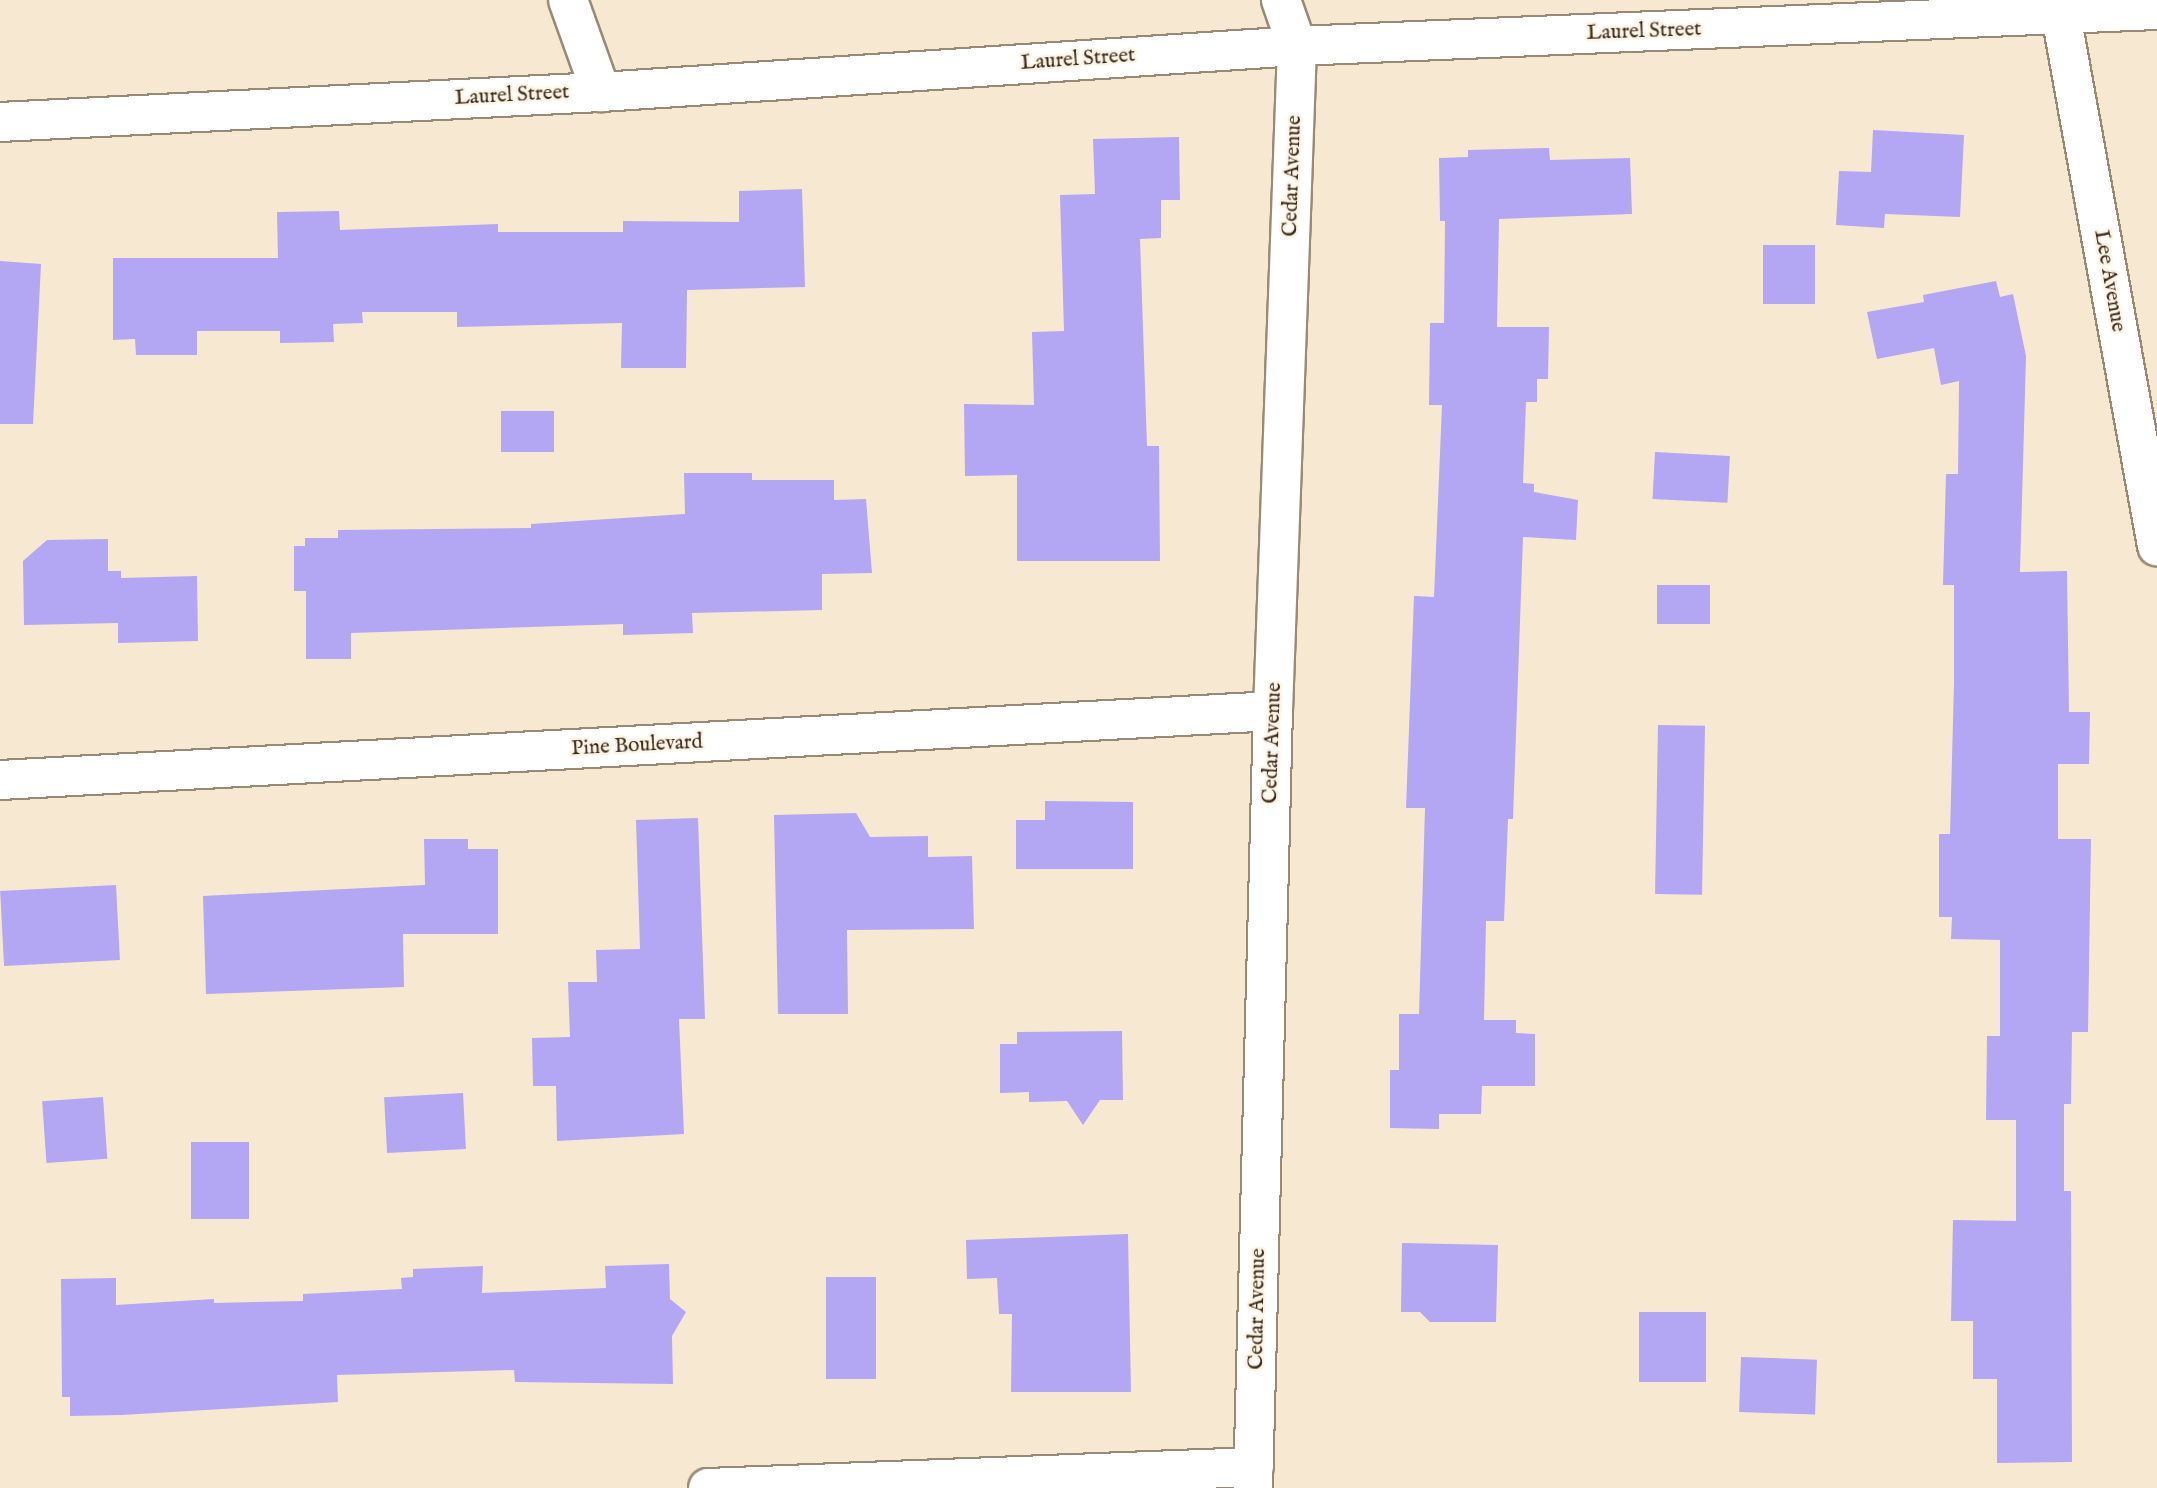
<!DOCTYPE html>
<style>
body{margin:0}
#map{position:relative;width:2157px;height:1488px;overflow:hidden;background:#f7e9d1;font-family:"IM FELL English",serif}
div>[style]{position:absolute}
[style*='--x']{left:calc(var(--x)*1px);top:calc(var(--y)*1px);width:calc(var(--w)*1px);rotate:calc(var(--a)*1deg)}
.building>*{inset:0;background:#b3a6f2;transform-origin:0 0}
.roads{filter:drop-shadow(2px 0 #998a78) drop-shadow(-2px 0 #998a78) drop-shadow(0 2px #998a78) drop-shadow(0 -2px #998a78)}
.minor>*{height:38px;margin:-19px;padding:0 19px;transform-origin:19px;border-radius:19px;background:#fff}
.tertiary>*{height:38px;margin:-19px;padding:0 19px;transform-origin:19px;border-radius:19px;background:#fff}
span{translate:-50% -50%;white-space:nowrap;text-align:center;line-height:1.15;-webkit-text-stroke:5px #fcf5e5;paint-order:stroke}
.street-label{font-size:21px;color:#3b2a1e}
</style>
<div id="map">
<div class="building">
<i style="clip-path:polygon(1873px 130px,1964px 135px,1960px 217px,1885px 214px,1884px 228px,1836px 225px,1839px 171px,1871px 172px)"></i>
<i style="clip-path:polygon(1179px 137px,1180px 200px,1161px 200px,1161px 238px,1140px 239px,1147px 446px,1159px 446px,1160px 561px,1017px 561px,1017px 475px,965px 476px,964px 404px,1034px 405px,1032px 332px,1064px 331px,1060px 195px,1095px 194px,1093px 139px)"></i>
<i style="clip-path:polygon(1549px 148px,1550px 160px,1630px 158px,1632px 214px,1499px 219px,1497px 327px,1549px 327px,1548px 379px,1537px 379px,1537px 402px,1526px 402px,1523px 483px,1534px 484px,1534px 492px,1578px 500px,1576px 540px,1523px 537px,1513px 819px,1508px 819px,1504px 921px,1486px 921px,1484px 1020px,1516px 1020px,1516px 1033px,1535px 1034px,1535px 1086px,1482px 1086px,1481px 1114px,1439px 1114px,1439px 1129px,1390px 1128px,1390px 1070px,1399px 1070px,1399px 1014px,1419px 1014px,1425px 808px,1406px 808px,1414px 596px,1434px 597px,1442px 405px,1429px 405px,1430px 323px,1444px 323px,1445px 221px,1440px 221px,1439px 158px,1468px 157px,1468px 150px)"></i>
<i style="clip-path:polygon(802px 189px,805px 287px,687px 290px,686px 368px,621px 368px,622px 323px,457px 327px,457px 312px,362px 312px,363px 323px,333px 324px,334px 342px,280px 343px,280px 331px,197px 331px,197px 355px,136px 355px,135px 339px,113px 340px,113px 258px,278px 258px,277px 212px,339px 211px,340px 230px,498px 224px,498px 232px,623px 232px,623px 221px,739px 222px,739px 191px)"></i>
<i style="left:1763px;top:245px;width:52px;height:59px"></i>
<i style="clip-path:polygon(0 261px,41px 264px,33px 424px,0 424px)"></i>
<i style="clip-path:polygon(1996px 281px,2000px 297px,2013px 294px,2026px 356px,2020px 572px,2067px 571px,2069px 712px,2090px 712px,2089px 764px,2058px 764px,2058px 839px,2091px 839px,2088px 1032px,2072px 1032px,2071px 1104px,2064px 1104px,2064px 1191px,2071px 1191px,2072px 1462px,1997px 1463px,1997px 1379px,1973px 1379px,1973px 1321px,1951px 1321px,1953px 1220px,2016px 1221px,2016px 1120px,1986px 1120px,1987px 1036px,2000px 1036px,2000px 940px,1951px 939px,1952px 917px,1939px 917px,1939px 834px,1950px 834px,1954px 683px,1954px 585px,1943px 585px,1946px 474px,1958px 474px,1959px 381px,1941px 385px,1934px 348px,1877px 359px,1867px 312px,1924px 302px,1923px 295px)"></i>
<i style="left:501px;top:411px;width:53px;height:41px"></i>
<i style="left:1655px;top:452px;width:75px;height:47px;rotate:3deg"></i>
<i style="clip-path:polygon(684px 473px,752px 473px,752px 480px,834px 480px,834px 500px,866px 499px,872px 573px,822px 574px,822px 610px,692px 613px,693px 633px,623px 635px,623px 624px,351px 633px,351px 659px,306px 659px,306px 591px,294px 591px,294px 546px,305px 546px,305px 538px,338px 538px,338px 530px,531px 528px,531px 524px,685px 514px)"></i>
<i style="clip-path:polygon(108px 539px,108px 571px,121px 571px,121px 578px,197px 576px,198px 641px,118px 643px,118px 623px,24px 625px,23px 561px,47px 540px)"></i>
<i style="left:1710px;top:585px;width:39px;height:53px;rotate:90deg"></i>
<i style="left:1658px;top:725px;width:47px;height:169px;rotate:1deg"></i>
<i style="clip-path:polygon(1045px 801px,1133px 802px,1133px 869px,1016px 869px,1016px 820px,1045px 820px)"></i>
<i style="clip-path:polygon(856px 813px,870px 837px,928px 836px,928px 857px,972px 856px,974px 929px,847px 930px,848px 1014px,778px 1014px,774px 815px)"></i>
<i style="clip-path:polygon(698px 818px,705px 1019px,679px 1019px,684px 1134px,557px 1141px,556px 1086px,533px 1086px,532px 1038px,570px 1037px,568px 982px,597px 982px,596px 950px,640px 949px,636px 820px)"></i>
<i style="clip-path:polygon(424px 839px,468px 839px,468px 849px,498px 849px,498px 934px,403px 934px,404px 987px,206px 994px,203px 896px,425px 885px)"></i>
<i style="left:116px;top:885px;width:75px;height:116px;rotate:87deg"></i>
<i style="clip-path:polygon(1122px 1031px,1123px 1100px,1100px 1100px,1083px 1125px,1067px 1101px,1029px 1102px,1029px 1092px,1000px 1093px,1000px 1044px,1017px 1044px,1017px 1032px)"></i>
<i style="left:463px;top:1093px;width:56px;height:79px;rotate:87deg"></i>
<i style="left:103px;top:1097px;width:62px;height:61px;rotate:86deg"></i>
<i style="left:191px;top:1142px;width:58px;height:77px"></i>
<i style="clip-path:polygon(1128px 1234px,1131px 1392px,1011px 1392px,1012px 1314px,999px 1314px,997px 1278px,967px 1279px,966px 1240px)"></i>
<i style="clip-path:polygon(1402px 1243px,1498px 1245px,1496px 1322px,1430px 1322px,1420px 1312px,1401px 1312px)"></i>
<i style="clip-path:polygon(669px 1264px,670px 1299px,686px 1312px,672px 1336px,673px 1384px,515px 1382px,514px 1370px,337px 1375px,338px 1402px,122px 1415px,70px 1416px,70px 1397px,62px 1397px,61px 1279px,116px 1278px,116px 1305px,214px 1299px,214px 1303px,303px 1301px,303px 1294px,402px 1289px,401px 1278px,413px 1277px,413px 1269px,483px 1266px,482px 1293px,606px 1288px,605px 1266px)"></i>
<i style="left:826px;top:1277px;width:50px;height:102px"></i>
<i style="left:1639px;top:1312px;width:67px;height:70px"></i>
<i style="left:1741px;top:1357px;width:76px;height:55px;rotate:2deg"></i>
</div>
<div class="roads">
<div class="minor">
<i style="--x:568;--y:0;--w:98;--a:70.3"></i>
<i style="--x:2061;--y:15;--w:540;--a:79.75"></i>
<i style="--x:0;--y:122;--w:602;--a:-2.86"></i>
<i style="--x:601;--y:92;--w:698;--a:-3.78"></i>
<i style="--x:1297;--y:46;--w:861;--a:-2.4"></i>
<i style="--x:0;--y:780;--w:1275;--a:-3.1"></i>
<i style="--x:708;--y:1488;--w:546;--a:-2.2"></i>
</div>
<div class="tertiary">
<i style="--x:1253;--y:1488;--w:777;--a:-88.53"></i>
<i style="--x:1273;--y:711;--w:665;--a:-87.93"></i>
<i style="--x:1297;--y:46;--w:49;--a:-109.2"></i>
</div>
</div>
<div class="street-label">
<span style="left:1644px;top:32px;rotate:-2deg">Laurel Street</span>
<span style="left:1078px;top:60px;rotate:-4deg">Laurel Street</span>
<span style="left:512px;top:96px;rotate:-3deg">Laurel Street</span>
<span style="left:1293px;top:176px;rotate:-88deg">Cedar Avenue</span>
<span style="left:2109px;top:281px;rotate:80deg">Lee Avenue</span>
<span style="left:1273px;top:743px;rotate:-88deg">Cedar Avenue</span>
<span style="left:637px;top:746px;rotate:-3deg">Pine Boulevard</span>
<span style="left:1258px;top:1309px;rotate:-89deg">Cedar Avenue</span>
</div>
</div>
